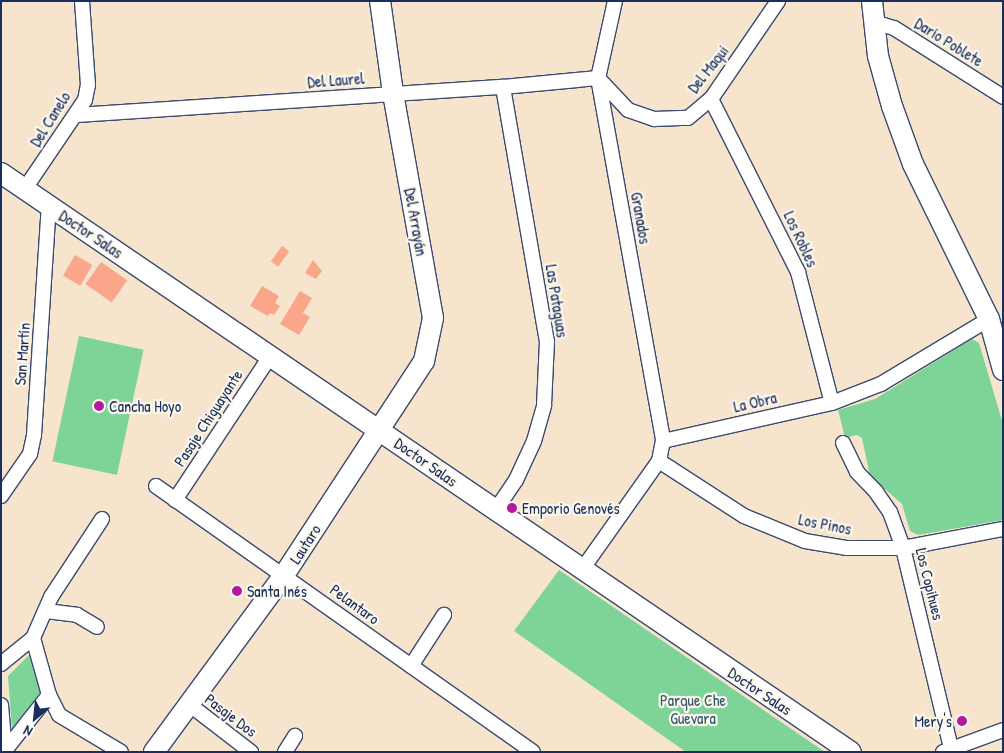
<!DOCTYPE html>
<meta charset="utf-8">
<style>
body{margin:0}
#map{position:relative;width:1004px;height:753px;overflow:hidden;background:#f6e4cd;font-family:"Patrick Hand",sans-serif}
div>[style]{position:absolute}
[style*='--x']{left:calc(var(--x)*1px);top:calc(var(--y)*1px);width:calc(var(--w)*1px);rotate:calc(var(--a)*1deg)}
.green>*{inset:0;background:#7ed498;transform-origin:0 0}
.building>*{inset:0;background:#faa68b;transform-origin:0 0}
.roads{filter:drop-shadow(1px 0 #3c4a6f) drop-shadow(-1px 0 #3c4a6f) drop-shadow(0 1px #3c4a6f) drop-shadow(0 -1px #3c4a6f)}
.minor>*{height:14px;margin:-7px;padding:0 7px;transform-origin:7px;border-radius:7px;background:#fff}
.secondary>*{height:20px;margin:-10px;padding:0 10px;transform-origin:10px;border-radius:10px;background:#fff}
.dots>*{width:14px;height:14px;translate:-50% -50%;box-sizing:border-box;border:2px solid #fbf7ec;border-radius:50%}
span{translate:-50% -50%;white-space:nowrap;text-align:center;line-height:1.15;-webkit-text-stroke:4.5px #fbf7ec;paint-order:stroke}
.street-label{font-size:16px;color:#1b2f5e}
.poi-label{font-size:16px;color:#1b2f5e}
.left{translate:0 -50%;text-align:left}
.right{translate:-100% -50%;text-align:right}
.park-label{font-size:16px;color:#34586c}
.frame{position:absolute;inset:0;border:2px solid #1b2f5e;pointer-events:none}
.north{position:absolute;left:10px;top:693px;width:50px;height:50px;-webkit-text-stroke:4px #fbf7ec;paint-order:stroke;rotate:208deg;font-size:14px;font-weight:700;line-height:20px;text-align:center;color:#1b2f5e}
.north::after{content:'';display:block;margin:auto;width:18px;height:22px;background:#1b2f5e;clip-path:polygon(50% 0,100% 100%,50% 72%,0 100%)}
</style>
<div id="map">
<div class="green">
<i style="left:79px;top:336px;width:66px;height:128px;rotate:12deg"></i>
<i style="clip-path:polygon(972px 339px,979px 343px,1003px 424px,1003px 520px,918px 535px,910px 531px,902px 504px,870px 476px,862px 438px,857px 435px,845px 438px,838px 410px,875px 399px)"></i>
<i style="clip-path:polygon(559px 570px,825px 752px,686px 752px,514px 631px)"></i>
<i style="clip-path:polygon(29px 655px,41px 691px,12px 729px,8px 676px)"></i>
</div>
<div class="building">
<i style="left:282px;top:246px;width:9px;height:19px;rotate:36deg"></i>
<i style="left:75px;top:255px;width:20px;height:24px;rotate:30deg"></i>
<i style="clip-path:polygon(313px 260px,322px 271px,316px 279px,305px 273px)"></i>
<i style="left:101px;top:262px;width:32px;height:27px;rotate:35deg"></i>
<i style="clip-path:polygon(262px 286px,279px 296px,275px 303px,280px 306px,274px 315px,270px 313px,268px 316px,250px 306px)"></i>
<i style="clip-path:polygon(300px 291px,312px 298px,303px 313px,310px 317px,299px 335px,280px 324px)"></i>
</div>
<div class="roads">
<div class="minor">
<i style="--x:615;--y:1;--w:79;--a:102.4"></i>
<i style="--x:598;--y:78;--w:369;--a:79.8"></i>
<i style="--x:874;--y:22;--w:21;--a:17"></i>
<i style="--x:894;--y:28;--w:129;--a:32.3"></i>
<i style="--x:711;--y:99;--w:194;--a:63.3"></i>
<i style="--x:798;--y:272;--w:135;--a:75.5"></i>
<i style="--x:77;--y:115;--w:427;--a:-3.8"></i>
<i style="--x:503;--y:87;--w:95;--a:-5.4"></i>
<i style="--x:598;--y:78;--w:44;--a:46.8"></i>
<i style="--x:628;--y:110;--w:28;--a:19"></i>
<i style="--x:654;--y:119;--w:34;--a:-2"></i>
<i style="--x:688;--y:118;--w:30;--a:-40"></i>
<i style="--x:711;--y:99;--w:119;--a:-55.6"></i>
<i style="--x:24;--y:190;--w:109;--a:-55.9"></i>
<i style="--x:85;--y:100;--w:15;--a:-79"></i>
<i style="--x:88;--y:85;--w:84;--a:-94.1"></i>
<i style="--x:843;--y:443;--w:32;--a:64"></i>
<i style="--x:857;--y:472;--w:28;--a:46"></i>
<i style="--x:876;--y:492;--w:24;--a:55"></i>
<i style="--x:890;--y:512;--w:38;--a:70"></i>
<i style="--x:903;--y:548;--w:206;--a:76.5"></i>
<i style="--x:659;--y:461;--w:101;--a:32.9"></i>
<i style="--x:744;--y:516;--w:66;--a:22.3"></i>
<i style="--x:805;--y:541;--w:43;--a:9.5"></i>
<i style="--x:847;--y:548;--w:56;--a:0"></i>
<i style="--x:903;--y:548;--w:102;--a:-10.8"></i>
<i style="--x:156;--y:486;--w:461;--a:35.2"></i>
<i style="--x:1;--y:496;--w:51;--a:-55.4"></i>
<i style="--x:30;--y:454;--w:19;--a:-78"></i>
<i style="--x:34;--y:435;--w:229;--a:-86.3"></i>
<i style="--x:175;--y:500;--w:174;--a:-56.5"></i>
<i style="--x:495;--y:511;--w:37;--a:-56"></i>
<i style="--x:516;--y:480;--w:43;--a:-65.2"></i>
<i style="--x:534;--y:441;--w:37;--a:-74"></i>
<i style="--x:544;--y:405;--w:63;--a:-87.3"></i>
<i style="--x:547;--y:342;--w:259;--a:-99.8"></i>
<i style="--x:102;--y:519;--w:93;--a:123.2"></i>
<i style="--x:51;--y:597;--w:45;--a:113.7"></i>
<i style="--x:33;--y:638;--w:59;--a:74.3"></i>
<i style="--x:49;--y:695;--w:22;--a:63"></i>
<i style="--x:59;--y:715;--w:72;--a:30.8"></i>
<i style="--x:581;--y:571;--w:135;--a:-54.7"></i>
<i style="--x:659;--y:461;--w:20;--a:-79"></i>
<i style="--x:663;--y:441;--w:173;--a:-12.7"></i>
<i style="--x:832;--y:403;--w:53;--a:-21.2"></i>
<i style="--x:881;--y:384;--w:126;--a:-31"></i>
<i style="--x:46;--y:611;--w:31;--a:7"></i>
<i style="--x:77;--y:615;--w:23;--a:31"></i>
<i style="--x:1;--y:664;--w:41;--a:-39.1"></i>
<i style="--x:411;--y:666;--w:61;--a:-57.1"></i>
<i style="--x:1;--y:705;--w:47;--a:85.1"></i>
<i style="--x:190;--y:705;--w:77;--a:37.6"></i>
<i style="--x:7;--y:748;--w:68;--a:-51.6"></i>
<i style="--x:285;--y:752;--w:19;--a:-58"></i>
<i style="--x:943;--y:752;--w:64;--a:-20.1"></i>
</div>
<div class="secondary">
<i style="--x:872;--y:1;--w:55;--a:83.8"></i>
<i style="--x:878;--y:56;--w:52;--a:74.4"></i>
<i style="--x:892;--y:106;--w:62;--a:70.1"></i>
<i style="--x:913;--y:164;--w:173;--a:63.9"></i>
<i style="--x:989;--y:319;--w:53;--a:74.6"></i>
<i style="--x:1;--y:173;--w:1028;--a:34.26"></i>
<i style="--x:154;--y:752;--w:220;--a:-53.7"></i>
<i style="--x:284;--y:575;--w:256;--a:-56.8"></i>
<i style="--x:424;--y:361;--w:44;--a:-78.2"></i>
<i style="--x:433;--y:318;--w:229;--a:-100.1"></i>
<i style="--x:393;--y:93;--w:93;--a:-98"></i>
</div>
</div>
<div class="dots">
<i style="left:99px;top:406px;background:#b5179e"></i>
<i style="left:512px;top:508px;background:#b5179e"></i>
<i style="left:237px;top:591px;background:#b5179e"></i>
<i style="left:962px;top:721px;background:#b5179e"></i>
</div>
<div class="street-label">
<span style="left:949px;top:42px;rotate:32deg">Darío Poblete</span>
<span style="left:708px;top:69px;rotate:-52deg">Del Maqui</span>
<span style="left:336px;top:80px;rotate:-4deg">Del Laurel</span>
<span style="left:50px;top:119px;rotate:-58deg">Del Canelo</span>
<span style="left:641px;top:218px;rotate:80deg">Granados</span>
<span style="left:416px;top:222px;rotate:80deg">Del Arrayán</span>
<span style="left:91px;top:234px;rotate:34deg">Doctor Salas</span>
<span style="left:801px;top:239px;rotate:65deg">Los Robles</span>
<span style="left:557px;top:301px;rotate:81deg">Las Pataguas</span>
<span style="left:22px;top:354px;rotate:-86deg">San Martín</span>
<span style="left:755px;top:402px;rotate:-13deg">La Obra</span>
<span style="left:208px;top:418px;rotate:-57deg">Pasaje Chiguayante</span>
<span style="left:426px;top:462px;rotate:35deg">Doctor Salas</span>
<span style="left:825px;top:524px;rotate:11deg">Los Pinos</span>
<span style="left:305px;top:544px;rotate:-57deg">Lautaro</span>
<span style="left:930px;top:584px;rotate:76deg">Los Copihues</span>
<span style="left:355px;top:604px;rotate:36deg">Pelantaro</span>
<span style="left:760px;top:691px;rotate:34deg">Doctor Salas</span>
<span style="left:231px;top:715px;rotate:37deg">Pasaje Dos</span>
</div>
<div class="poi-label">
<span class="left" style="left:109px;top:406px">Cancha Hoyo</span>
<span class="left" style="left:522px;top:508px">Emporio Genovés</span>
<span class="left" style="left:247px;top:591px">Santa Inés</span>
<span class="right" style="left:952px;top:721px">Mery's</span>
</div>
<div class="park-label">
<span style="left:693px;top:709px">Parque Che<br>Guevara</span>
</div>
<div class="frame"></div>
<div class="north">N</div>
</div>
